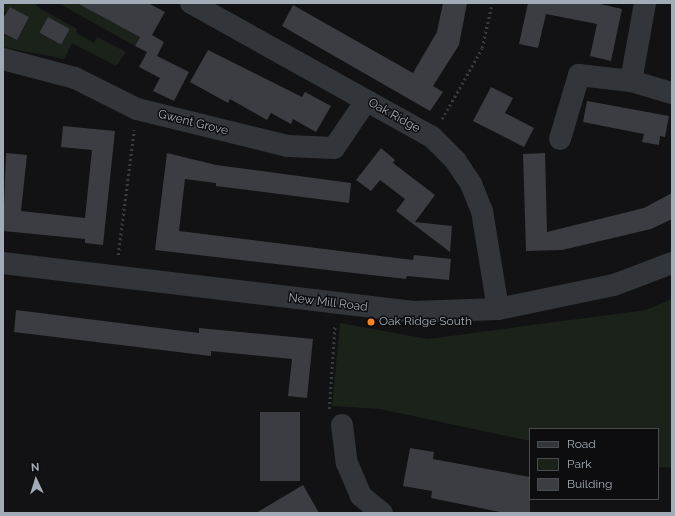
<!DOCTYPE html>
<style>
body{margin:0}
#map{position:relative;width:675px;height:516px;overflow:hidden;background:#121214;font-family:Raleway,sans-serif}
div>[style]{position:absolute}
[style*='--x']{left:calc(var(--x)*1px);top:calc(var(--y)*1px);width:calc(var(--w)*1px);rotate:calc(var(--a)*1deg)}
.green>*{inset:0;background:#1a221a}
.building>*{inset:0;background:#3c3d42;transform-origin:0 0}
.path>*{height:2.5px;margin-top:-1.25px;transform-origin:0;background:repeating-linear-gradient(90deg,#383c40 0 2px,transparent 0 5px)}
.minor>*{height:22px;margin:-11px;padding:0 11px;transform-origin:11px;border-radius:11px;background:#323539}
.dots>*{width:11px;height:11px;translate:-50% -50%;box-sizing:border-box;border:2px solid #0d0d0f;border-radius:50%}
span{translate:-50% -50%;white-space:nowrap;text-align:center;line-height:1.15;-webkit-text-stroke:3px #0d0d0f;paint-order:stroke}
.street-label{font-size:12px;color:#a2acb6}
.poi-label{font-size:12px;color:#a2acb6}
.left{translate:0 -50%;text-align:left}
.frame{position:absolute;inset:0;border:4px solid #a2acb6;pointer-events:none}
.legend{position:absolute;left:529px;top:428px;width:130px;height:72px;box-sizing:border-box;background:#0d0d0f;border:1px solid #494d52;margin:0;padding:5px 7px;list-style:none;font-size:12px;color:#a2acb6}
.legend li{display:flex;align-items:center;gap:8px;height:20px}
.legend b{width:20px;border:1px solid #494d52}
.north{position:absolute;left:16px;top:460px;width:40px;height:40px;-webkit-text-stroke:3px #0d0d0f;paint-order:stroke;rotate:356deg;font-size:11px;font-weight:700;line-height:16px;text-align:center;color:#a2acb6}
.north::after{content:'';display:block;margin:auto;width:14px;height:18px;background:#a2acb6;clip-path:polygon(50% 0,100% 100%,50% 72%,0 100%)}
</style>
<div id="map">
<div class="green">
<i style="clip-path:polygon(evenodd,3px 3px,37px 3px,36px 6px,77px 29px,76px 33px,94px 43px,97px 37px,126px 52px,116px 66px,72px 43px,64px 59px,3px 47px,3px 33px,17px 40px,29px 17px,10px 7px,7px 12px,3px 10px,3px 3px,48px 17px,70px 29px,61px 45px,39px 33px,48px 17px)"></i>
<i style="clip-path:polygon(58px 3px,89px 3px,143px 31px,135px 46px)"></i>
<i style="clip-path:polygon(672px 299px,672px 468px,658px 467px,658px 429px,530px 429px,530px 441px,380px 409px,332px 406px,340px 323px,428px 339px,646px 310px)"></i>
</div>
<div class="building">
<i style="clip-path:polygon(77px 3px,148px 3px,165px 12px,152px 35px,164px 42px,157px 56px,189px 72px,174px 101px,153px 91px,160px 78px,139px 67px,147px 52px,135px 46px,140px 37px)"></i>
<i style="clip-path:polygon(443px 3px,467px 3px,459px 45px,433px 86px,443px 92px,430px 111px,282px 26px,293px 5px,413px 73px,437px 32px)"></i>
<i style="clip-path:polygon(528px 3px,596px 3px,622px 9px,611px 61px,590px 56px,597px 24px,546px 14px,538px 48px,519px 44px)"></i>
<i style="clip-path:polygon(10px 7px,29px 17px,17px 40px,3px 33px,3px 18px)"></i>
<i style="left:48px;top:17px;width:25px;height:18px;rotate:29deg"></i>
<i style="clip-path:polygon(208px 50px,302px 97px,305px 92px,331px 106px,316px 132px,293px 119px,291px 124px,271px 113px,267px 120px,230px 99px,228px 103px,190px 82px)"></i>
<i style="clip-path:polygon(491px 87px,513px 98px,505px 113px,534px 128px,524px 147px,473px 121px)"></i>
<i style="clip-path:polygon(587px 101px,669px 116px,665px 137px,660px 136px,659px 145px,642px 142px,644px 134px,583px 122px)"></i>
<i style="clip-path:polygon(63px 126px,115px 131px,103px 245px,85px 243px,85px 239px,3px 231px,6px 153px,27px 155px,21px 211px,85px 218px,92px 150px,61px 147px)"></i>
<i style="clip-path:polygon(381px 148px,395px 160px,393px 163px,435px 195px,415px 222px,452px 226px,450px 252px,396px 211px,405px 199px,380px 180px,371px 191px,356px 180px)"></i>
<i style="clip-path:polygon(167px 153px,216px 165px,351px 183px,349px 203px,216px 186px,216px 183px,185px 179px,179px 231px,413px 260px,414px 255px,451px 259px,449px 280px,407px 276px,406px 279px,155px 250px)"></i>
<i style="clip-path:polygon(545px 153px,547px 232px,644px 208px,672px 193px,672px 219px,651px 229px,562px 250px,526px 251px,523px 154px)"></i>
<i style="clip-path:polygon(16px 310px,199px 333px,199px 328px,313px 339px,307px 398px,288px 396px,292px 359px,211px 351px,211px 356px,14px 332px)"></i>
<i style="left:260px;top:412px;width:40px;height:69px"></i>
<i style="clip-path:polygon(410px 448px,434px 452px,433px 459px,530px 477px,530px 513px,505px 513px,431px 498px,432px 491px,403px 486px)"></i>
<i style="clip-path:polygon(303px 485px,319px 513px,256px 513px)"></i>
</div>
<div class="path">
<i style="--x:442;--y:119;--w:81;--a:-60.6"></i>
<i style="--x:482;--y:48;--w:46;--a:-77.5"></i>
<i style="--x:118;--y:255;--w:126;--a:-82.7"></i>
<i style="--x:329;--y:409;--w:85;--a:-86"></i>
</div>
<div class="minor">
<i style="--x:191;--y:3;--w:276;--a:29.1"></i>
<i style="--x:432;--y:137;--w:33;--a:45"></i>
<i style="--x:455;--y:160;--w:29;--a:56"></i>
<i style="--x:471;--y:184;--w:29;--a:68"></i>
<i style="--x:482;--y:211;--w:99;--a:80.7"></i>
<i style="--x:3;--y:59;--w:74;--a:14.8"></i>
<i style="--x:75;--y:78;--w:69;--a:26.6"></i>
<i style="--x:137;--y:109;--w:155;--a:13.8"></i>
<i style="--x:288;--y:146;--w:46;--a:2.5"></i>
<i style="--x:334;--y:148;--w:57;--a:-55.8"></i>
<i style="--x:631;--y:81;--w:43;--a:16.3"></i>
<i style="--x:560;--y:139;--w:67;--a:-73.5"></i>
<i style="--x:579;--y:75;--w:52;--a:6.6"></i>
<i style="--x:631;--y:81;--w:79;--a:-79.8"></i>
<i style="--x:3;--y:263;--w:413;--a:6.8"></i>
<i style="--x:413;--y:312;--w:85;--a:-2"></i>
<i style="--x:498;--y:309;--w:118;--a:-11.7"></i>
<i style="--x:614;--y:285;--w:62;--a:-20.8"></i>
<i style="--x:342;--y:425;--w:38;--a:83"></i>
<i style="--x:347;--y:463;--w:36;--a:67"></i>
<i style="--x:361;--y:496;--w:27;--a:39"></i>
</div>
<div class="dots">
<i style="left:371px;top:322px;background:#ff831f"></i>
</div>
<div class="street-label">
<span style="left:394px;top:116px;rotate:29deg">Oak Ridge</span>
<span style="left:193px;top:123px;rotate:14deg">Gwent Grove</span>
<span style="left:328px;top:303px;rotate:7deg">New Mill Road</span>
</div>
<div class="poi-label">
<span class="left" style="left:379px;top:322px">Oak Ridge South</span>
</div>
<div class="frame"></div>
<ul class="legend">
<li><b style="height:5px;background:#323539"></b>Road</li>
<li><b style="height:11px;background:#1a221a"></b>Park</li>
<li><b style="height:11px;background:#3c3d42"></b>Building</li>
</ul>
<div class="north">N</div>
</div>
